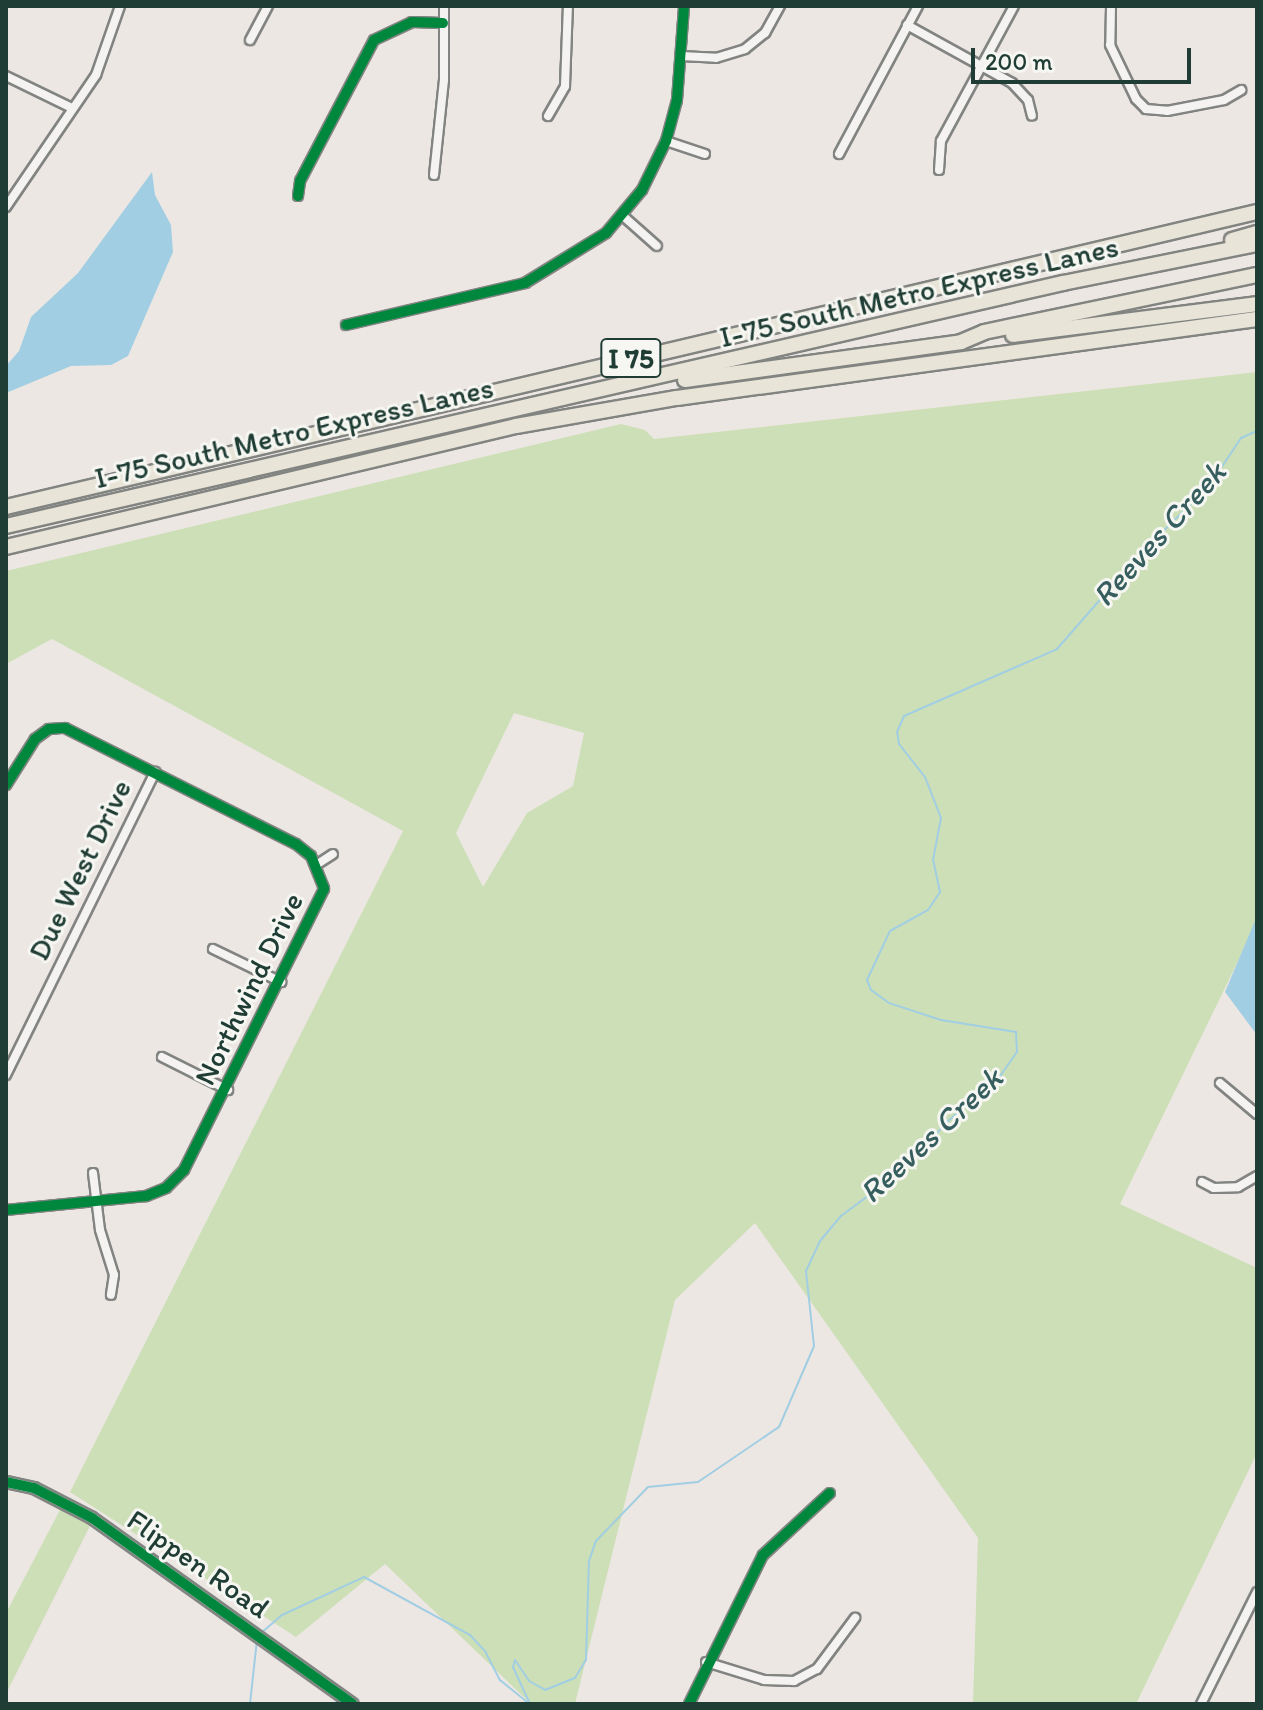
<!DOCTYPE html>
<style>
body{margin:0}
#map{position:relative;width:1263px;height:1710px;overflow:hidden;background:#ede7e4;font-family:Itim,sans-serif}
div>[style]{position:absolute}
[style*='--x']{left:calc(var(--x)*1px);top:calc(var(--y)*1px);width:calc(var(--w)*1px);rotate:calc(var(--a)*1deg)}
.green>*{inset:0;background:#cddfb7}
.water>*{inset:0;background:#a1cee2}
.stream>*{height:2px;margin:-1px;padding:0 1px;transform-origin:1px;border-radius:1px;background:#a1cee2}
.roads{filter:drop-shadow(2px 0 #818481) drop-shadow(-2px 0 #818481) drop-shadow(0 2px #818481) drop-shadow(0 -2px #818481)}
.minor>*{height:8px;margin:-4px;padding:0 4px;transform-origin:4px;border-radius:4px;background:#f4f3f1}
.tertiary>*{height:10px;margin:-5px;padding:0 5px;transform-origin:5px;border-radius:5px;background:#f4f3f1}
.motorway>*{height:14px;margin:-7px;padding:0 7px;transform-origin:7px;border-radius:7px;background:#e8e4d7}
.cycleway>*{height:10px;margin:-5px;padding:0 5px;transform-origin:5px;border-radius:5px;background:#00873e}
span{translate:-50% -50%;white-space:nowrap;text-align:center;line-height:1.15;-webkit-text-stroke:6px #f6f6f2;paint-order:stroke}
.shield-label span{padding:2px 6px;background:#f6f6f2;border:2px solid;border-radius:6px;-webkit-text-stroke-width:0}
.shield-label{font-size:28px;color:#1f3d34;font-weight:700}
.street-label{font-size:30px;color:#1f3d34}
.water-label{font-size:32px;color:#375e5f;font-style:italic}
.frame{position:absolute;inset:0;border:8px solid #1f3d34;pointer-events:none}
.scale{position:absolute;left:971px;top:48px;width:220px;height:36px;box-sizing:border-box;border:4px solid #1f3d34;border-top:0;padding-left:10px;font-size:24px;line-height:28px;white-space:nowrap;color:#1f3d34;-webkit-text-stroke:6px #f6f6f2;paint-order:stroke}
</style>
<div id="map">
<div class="green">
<i style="clip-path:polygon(evenodd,1257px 372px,1257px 922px,1120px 1204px,1257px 1268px,1257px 1453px,1136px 1704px,973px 1704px,978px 1538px,755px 1223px,675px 1300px,575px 1704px,531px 1704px,385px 1564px,296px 1637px,70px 1492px,403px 831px,52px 639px,6px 664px,6px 571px,621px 424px,645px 430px,654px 439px,1257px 372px,514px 713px,584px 733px,573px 786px,527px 813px,483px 887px,456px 833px,514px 713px)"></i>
<i style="clip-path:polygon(62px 1506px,92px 1522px,6px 1694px,6px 1613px)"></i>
</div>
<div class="water">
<i style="clip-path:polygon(152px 172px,155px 195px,171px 225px,173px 252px,128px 356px,111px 365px,71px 366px,6px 393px,6px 366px,19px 351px,31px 317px,78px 273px)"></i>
<i style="clip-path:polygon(1257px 916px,1257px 1035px,1225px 992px)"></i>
</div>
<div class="stream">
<i style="--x:260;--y:1634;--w:29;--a:-41"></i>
<i style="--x:282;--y:1615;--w:90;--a:-24.9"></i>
<i style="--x:364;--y:1577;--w:121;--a:28.7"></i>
<i style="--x:470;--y:1635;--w:22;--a:47"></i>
<i style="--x:485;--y:1651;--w:33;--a:63"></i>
<i style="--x:500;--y:1680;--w:36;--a:39"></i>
<i style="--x:250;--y:1704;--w:64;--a:-83.8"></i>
<i style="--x:530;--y:1704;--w:41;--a:-114.7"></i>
<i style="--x:513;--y:1667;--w:7;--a:-74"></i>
<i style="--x:515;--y:1660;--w:25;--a:56"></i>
<i style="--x:529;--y:1681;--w:18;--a:29"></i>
<i style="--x:545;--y:1690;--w:32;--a:-22"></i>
<i style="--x:575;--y:1678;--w:21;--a:-59"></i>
<i style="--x:586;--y:1660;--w:99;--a:-88.3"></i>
<i style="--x:589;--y:1561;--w:21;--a:-71"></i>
<i style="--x:596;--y:1541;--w:75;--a:-46.1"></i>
<i style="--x:648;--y:1487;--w:50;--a:-5.7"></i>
<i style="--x:698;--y:1482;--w:98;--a:-34.2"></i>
<i style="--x:779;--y:1427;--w:88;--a:-66.6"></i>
<i style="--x:814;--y:1346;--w:75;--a:-96.1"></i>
<i style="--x:806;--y:1271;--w:33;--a:-65"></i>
<i style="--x:820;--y:1241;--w:33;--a:-50"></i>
<i style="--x:841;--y:1216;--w:77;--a:-36.6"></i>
<i style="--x:903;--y:1170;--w:67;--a:-47.4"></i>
<i style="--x:948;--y:1121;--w:65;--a:-40"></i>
<i style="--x:998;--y:1079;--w:33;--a:-55"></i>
<i style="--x:1017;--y:1052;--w:20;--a:-93"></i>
<i style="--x:1016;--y:1032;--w:76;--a:-170.9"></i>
<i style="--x:941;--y:1020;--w:55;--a:-161.9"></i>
<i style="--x:889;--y:1003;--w:22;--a:-144"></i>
<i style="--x:871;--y:990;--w:11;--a:-112"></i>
<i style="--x:867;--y:980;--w:54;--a:-64.9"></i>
<i style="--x:890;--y:931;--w:43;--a:-28.9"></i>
<i style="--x:928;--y:910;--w:22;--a:-56"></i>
<i style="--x:940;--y:892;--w:33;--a:-102"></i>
<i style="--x:933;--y:860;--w:43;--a:-79.2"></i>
<i style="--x:941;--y:818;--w:44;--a:-111.3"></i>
<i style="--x:925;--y:777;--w:42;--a:-128.2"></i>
<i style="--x:899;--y:744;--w:12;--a:-99"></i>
<i style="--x:897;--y:732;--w:17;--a:-66"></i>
<i style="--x:904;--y:716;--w:167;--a:-23.6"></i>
<i style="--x:1057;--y:649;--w:123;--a:-48.9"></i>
<i style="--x:1138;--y:556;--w:100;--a:-44.6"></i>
<i style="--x:1209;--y:486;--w:58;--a:-56.3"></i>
<i style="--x:1241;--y:438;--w:17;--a:-24"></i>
</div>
<div class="roads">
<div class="minor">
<i style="--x:1111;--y:6;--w:39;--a:91"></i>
<i style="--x:1110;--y:45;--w:60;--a:64.3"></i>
<i style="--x:1136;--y:99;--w:14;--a:45"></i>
<i style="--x:1146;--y:109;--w:21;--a:5"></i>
<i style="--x:1167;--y:111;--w:58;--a:-10.9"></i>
<i style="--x:1224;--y:100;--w:20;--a:-30"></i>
<i style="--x:907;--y:25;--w:120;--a:28.9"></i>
<i style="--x:1012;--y:83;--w:23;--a:47"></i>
<i style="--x:1028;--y:100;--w:16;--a:76"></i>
<i style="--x:250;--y:40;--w:38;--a:-62"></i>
<i style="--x:681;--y:56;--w:35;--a:3"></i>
<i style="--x:716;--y:58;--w:30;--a:-17"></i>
<i style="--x:745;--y:49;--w:26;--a:-39"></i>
<i style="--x:765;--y:33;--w:31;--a:-61"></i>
<i style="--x:6;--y:76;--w:73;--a:25.9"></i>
<i style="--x:548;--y:116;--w:34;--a:-60"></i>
<i style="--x:565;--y:86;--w:80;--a:-87.9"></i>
<i style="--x:666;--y:141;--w:41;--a:18.4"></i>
<i style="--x:839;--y:154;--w:168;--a:-61.9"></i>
<i style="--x:939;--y:170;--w:29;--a:-86"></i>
<i style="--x:941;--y:141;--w:153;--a:-61.6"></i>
<i style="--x:434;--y:175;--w:96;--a:-84"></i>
<i style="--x:444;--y:80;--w:74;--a:-90"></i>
<i style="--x:298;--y:196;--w:15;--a:-82"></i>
<i style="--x:300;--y:181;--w:159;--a:-62.3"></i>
<i style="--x:374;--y:40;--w:42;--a:-25.3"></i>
<i style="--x:412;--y:22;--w:31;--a:2"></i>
<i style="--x:6;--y:207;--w:160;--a:-55.7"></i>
<i style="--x:96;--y:75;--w:73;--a:-70.8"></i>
<i style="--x:623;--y:216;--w:45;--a:41.4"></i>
<i style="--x:346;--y:325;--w:184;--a:-13.2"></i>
<i style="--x:525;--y:283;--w:95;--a:-31.7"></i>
<i style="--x:606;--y:233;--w:56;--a:-50.1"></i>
<i style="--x:642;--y:190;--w:55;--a:-63.9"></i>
<i style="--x:666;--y:141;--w:42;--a:-75"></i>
<i style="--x:677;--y:100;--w:94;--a:-85.7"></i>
<i style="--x:6;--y:785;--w:54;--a:-57.8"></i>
<i style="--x:35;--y:739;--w:17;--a:-36"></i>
<i style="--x:49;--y:729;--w:16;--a:-4"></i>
<i style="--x:65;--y:728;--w:258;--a:26.7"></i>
<i style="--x:296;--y:844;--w:19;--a:39"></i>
<i style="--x:311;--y:856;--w:35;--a:68"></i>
<i style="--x:324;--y:889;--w:314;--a:116.5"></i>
<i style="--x:184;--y:1170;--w:25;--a:135"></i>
<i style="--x:166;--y:1188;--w:22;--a:158"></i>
<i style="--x:146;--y:1196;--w:141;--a:174.3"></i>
<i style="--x:316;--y:865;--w:20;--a:-33"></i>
<i style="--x:213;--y:949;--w:76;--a:25.9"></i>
<i style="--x:162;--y:1057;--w:74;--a:26.6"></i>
<i style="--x:6;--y:1075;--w:338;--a:-63.8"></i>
<i style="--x:1220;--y:1083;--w:48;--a:40"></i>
<i style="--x:93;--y:1173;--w:57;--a:83"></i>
<i style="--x:100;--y:1230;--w:47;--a:72.7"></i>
<i style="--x:114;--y:1275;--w:20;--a:99"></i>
<i style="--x:1202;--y:1182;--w:13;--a:27"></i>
<i style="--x:1214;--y:1188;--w:24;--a:-2"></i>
<i style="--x:1238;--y:1187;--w:22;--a:-30"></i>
<i style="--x:706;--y:1662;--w:61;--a:17.2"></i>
<i style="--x:764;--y:1680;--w:30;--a:2"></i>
<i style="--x:794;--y:1681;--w:26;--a:-28"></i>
<i style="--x:817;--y:1669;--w:64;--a:-53.3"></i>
<i style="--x:689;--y:1704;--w:166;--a:-63.6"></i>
<i style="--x:763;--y:1555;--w:91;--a:-42.8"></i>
<i style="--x:1201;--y:1704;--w:125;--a:-63.4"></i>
</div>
<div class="tertiary">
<i style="--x:6;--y:1482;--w:29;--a:12"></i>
<i style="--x:34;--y:1488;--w:65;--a:27.3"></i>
<i style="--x:92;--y:1518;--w:320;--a:35.5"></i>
</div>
<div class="motorway">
<i style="--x:1232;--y:240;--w:26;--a:-16"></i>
<i style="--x:1013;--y:335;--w:246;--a:-7.2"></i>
<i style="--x:685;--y:380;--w:279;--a:-7.8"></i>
<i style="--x:961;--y:342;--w:25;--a:-23"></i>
<i style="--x:984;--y:332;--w:279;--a:-11.8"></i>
<i style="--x:6;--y:507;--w:1285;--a:-13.27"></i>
<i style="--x:6;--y:526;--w:1085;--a:-12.95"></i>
<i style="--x:1063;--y:283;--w:198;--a:-11.4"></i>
<i style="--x:6;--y:547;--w:524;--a:-13.35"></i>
<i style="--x:516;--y:426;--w:163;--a:-9.9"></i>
<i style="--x:677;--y:398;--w:585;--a:-7.76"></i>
</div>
</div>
<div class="cycleway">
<i style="--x:298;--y:196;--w:15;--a:-82"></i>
<i style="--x:300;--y:181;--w:159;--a:-62.3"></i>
<i style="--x:374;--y:40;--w:42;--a:-25.3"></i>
<i style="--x:412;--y:22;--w:31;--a:2"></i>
<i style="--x:346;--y:325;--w:184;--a:-13.2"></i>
<i style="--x:525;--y:283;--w:95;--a:-31.7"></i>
<i style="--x:606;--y:233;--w:56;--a:-50.1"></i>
<i style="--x:642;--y:190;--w:55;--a:-63.9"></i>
<i style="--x:666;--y:141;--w:42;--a:-75"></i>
<i style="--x:677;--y:100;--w:94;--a:-85.7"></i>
<i style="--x:6;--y:785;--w:54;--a:-57.8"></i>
<i style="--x:35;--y:739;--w:17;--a:-36"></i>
<i style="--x:49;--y:729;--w:16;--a:-4"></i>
<i style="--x:65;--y:728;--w:258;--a:26.7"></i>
<i style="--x:296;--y:844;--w:19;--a:39"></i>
<i style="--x:311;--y:856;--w:35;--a:68"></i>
<i style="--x:324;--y:889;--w:314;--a:116.5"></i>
<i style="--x:184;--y:1170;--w:25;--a:135"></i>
<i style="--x:166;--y:1188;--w:22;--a:158"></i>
<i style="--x:146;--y:1196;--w:141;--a:174.3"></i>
<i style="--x:6;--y:1482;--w:29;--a:12"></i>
<i style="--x:34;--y:1488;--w:65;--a:27.3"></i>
<i style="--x:92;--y:1518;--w:320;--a:35.5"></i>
<i style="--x:689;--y:1704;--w:166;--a:-63.6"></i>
<i style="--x:763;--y:1555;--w:91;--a:-42.8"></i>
</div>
<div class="shield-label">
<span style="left:631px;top:358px">I 75</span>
</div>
<div class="street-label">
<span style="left:919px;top:292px;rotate:-13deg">I-75 South Metro Express Lanes</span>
<span style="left:294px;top:433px;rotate:-13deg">I-75 South Metro Express Lanes</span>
<span style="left:80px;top:870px;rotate:-64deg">Due West Drive</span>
<span style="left:249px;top:989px;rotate:-64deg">Northwind Drive</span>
<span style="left:198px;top:1564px;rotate:35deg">Flippen Road</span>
</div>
<div class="water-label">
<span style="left:1159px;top:534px;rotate:-48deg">Reeves Creek</span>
<span style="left:931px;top:1135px;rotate:-43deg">Reeves Creek</span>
</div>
<div class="frame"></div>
<div class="scale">200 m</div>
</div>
